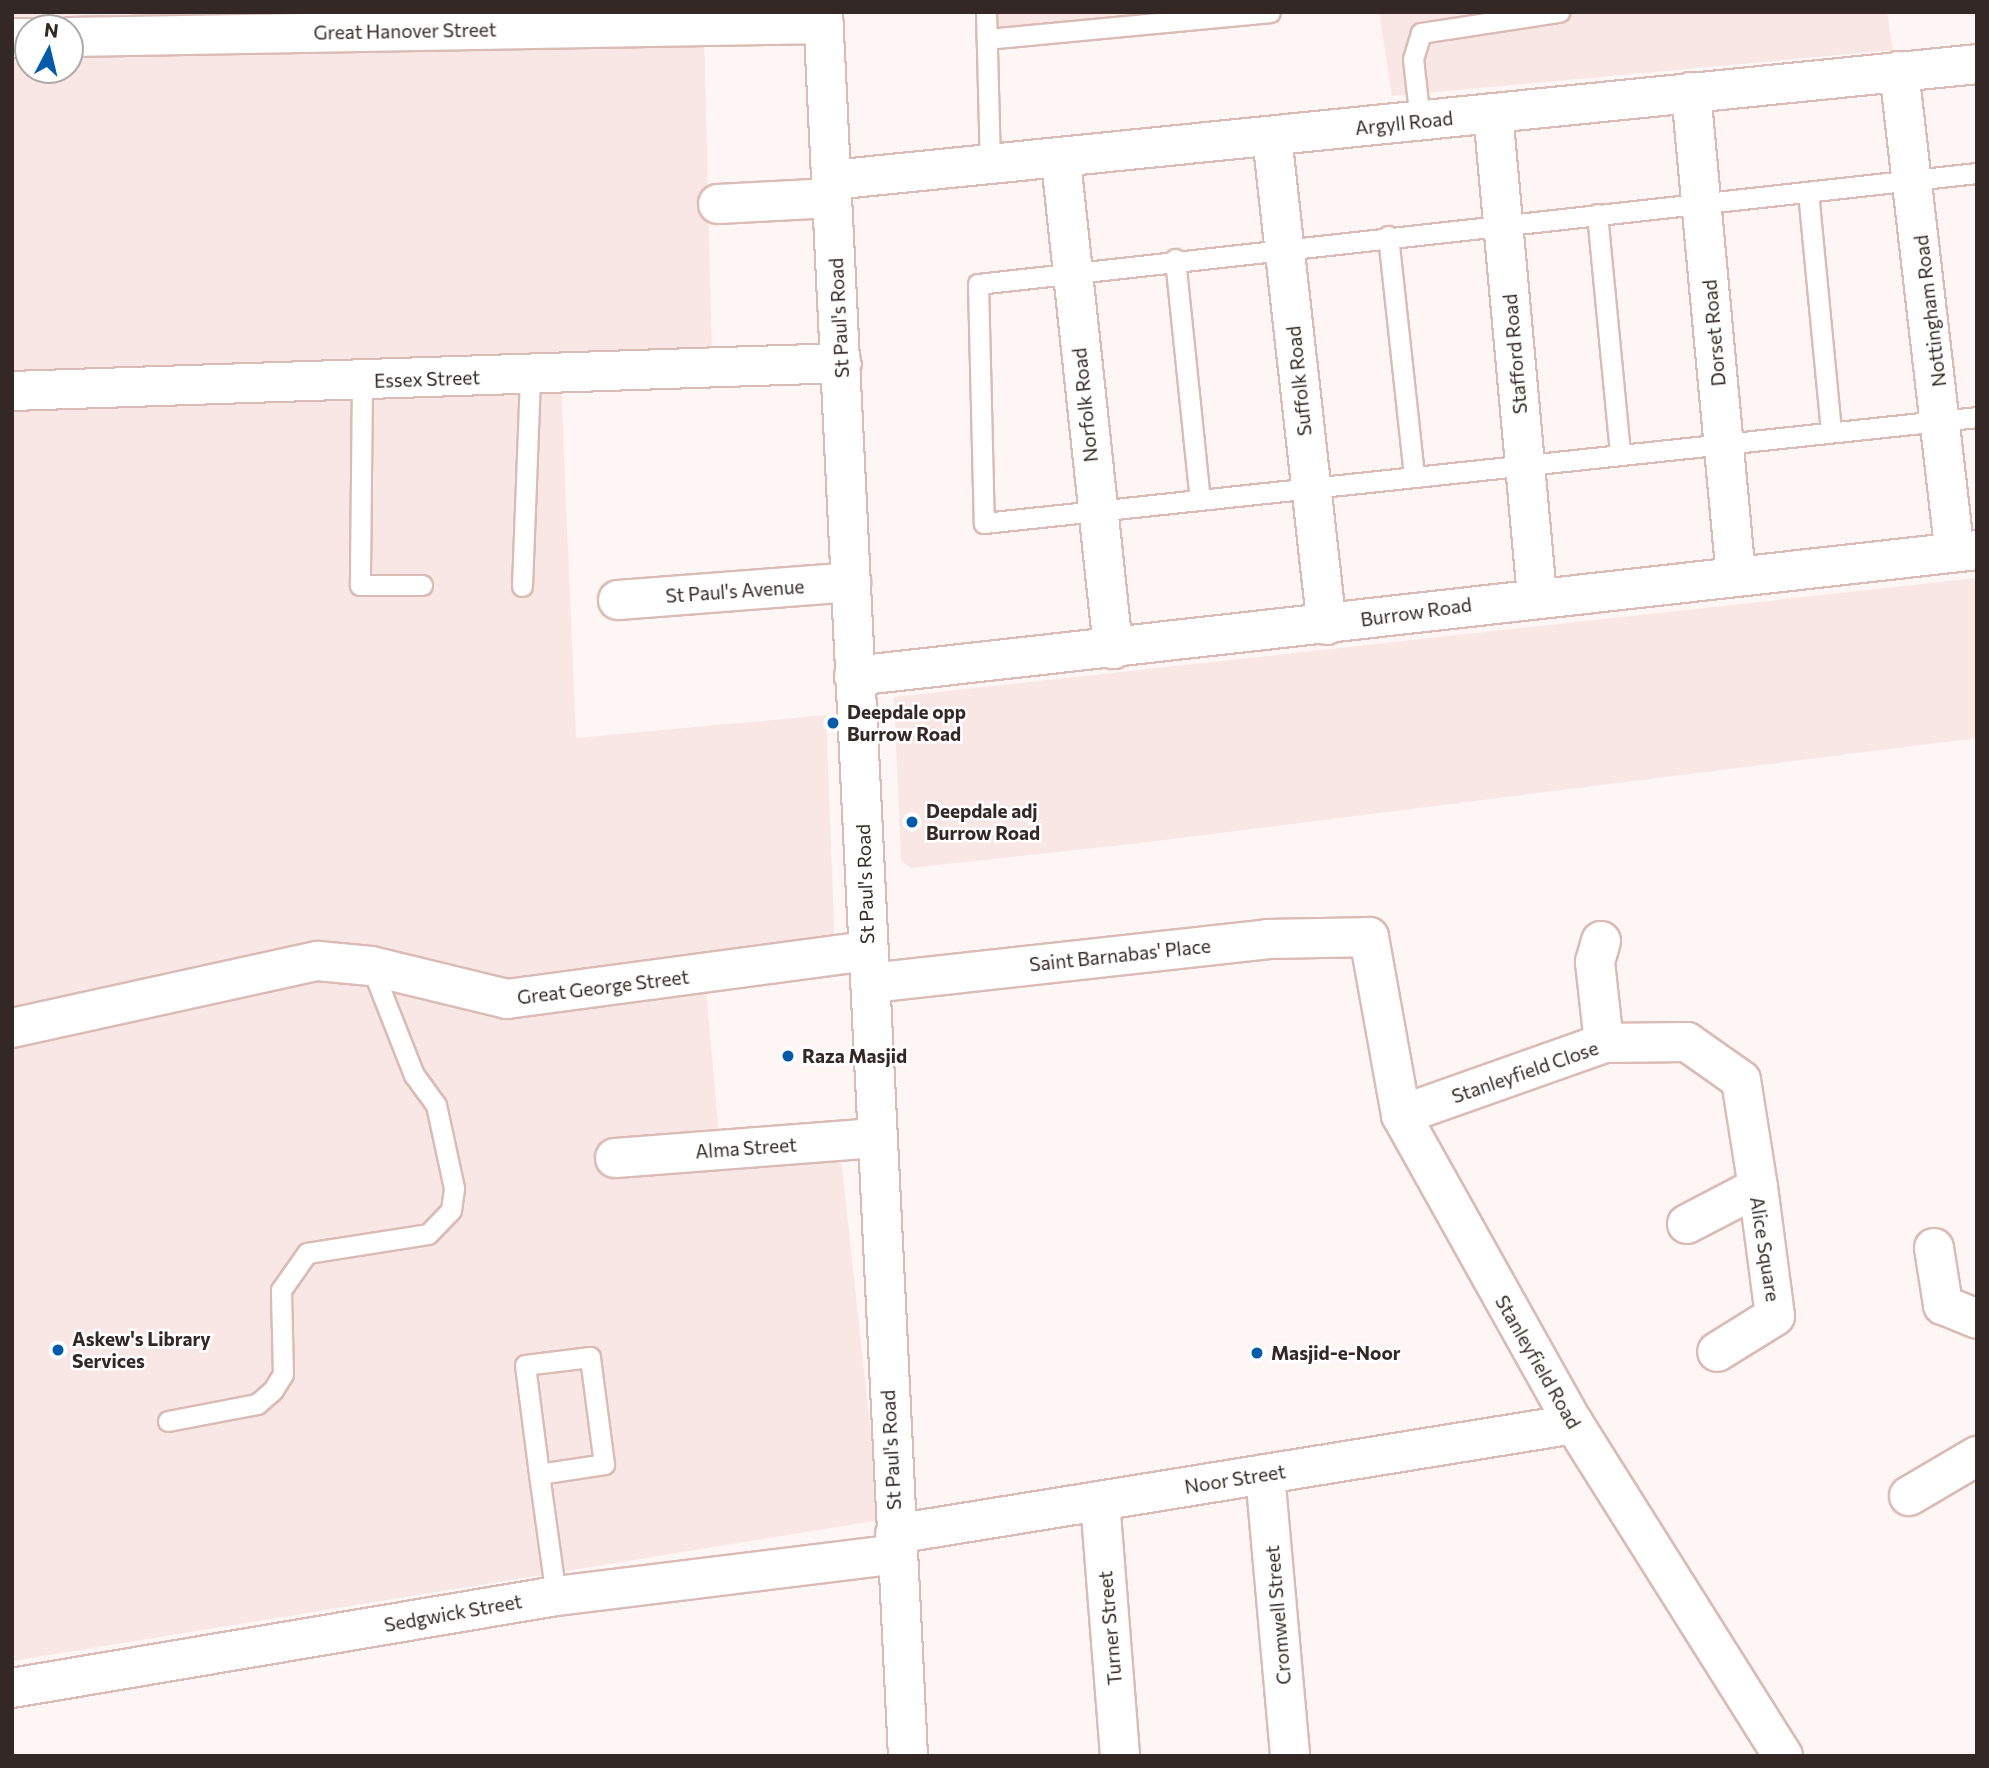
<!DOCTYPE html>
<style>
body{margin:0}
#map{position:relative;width:1989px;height:1768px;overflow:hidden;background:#fdf6f5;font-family:Commissioner,sans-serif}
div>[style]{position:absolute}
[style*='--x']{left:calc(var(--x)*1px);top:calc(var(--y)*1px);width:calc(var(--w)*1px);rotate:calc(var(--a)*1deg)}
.built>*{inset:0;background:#f8e7e4}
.roads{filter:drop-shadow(2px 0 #dabbb5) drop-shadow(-2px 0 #dabbb5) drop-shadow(0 2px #dabbb5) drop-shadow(0 -2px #dabbb5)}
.lane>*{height:19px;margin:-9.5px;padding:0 9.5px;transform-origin:9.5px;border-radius:9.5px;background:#fff}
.street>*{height:38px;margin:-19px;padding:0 19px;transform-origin:19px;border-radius:19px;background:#fff}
.secondary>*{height:38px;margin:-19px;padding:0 19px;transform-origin:19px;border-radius:19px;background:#fff}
.dots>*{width:19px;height:19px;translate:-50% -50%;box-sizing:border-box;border:4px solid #fff;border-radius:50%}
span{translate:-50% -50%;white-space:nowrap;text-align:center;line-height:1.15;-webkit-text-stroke:5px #fff;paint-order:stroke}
.street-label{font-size:19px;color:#342826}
.poi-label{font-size:19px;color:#342826;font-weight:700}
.left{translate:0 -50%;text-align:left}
.frame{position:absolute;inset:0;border:14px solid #342826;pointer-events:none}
.north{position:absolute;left:14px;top:14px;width:70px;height:70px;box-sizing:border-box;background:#fff;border:2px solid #aea9a8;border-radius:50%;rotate:7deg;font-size:19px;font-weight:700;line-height:28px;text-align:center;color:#342826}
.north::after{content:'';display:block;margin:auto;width:24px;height:32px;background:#045ba9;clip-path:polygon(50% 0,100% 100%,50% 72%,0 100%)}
</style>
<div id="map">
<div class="built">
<i style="clip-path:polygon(evenodd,12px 12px,647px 12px,704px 33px,712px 354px,560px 362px,576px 738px,826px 715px,835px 950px,704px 967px,721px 1157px,841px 1157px,880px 1520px,12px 1661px,12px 12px,28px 28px,70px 28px,70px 70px,28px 70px,28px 28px)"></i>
<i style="clip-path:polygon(989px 12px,1282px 12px,990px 34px)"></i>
<i style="clip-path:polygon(1379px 12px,1887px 12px,1893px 50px,1392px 96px)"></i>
<i style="clip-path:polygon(1977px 578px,1977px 738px,1148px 842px,910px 868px,901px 860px,894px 697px)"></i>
</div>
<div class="roads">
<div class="lane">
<i style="--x:986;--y:12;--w:155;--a:88.5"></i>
<i style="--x:987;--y:39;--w:284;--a:-5.4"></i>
<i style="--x:1420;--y:121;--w:62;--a:-96.4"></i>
<i style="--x:1413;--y:59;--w:27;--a:-73"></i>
<i style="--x:1421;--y:33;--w:140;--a:-8.7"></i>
<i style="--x:1977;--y:173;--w:1005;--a:173.66"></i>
<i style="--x:978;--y:284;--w:239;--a:88.6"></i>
<i style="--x:984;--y:523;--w:999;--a:-6.09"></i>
<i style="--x:1808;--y:192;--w:241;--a:84.5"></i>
<i style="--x:1597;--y:214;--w:242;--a:84.5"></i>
<i style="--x:1388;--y:236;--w:242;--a:83.8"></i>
<i style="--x:1175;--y:259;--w:242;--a:84.1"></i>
<i style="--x:362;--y:381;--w:204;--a:90.6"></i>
<i style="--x:360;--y:585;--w:62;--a:0"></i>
<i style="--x:522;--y:586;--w:211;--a:-87.8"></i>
<i style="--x:168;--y:1421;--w:91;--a:-10.8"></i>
<i style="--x:257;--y:1404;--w:21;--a:-41"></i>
<i style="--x:273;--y:1390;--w:19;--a:-58"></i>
<i style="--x:283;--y:1374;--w:84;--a:-91.4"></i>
<i style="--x:281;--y:1290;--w:45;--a:-54.9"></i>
<i style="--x:307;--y:1253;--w:122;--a:-8.9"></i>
<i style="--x:428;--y:1234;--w:33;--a:-46"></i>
<i style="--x:451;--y:1210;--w:22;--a:-82"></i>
<i style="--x:454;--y:1188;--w:85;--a:-102.2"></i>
<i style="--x:436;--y:1105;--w:37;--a:-126"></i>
<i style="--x:414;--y:1075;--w:117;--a:-111.5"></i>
<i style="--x:539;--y:1474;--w:66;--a:-8.7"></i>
<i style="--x:604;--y:1464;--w:108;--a:-97.5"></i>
<i style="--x:590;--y:1357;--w:65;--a:173"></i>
<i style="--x:525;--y:1365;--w:110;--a:82.7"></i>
<i style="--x:539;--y:1474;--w:123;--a:82.1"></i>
</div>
<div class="street">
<i style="--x:70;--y:37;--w:754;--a:-0.99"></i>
<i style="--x:12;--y:38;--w:16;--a:0"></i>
<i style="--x:1899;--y:71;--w:484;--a:83.4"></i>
<i style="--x:1691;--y:92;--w:484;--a:84.7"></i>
<i style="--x:1493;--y:113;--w:483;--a:84.8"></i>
<i style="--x:1272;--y:137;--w:491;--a:83.6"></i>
<i style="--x:1061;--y:161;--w:491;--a:83.9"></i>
<i style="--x:832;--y:180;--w:1151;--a:-5.78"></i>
<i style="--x:718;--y:204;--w:114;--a:-3"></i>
<i style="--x:12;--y:391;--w:830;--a:-1.93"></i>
<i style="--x:618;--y:600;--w:234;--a:-4.4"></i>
<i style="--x:854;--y:676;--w:1130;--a:-6.4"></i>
<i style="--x:1601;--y:941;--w:22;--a:106"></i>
<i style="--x:1595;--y:962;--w:81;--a:83.7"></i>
<i style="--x:871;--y:983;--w:398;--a:-6.3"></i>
<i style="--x:1267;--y:939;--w:102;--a:-1.1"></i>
<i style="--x:1369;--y:937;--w:181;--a:79.8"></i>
<i style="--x:1401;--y:1115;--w:354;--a:60.8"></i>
<i style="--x:1574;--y:1424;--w:392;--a:57.8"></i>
<i style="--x:12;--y:1028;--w:313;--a:-12.4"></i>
<i style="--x:318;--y:961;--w:53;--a:5.4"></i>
<i style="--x:371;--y:966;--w:140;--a:13.6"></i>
<i style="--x:507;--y:999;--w:364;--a:-7.6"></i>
<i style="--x:1401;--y:1115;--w:215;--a:-19.5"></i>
<i style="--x:1604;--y:1043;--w:83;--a:-0.7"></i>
<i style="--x:1687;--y:1042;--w:66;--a:35.1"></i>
<i style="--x:1741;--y:1080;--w:108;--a:81"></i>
<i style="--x:615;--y:1158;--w:262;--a:-4.4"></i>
<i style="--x:1687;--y:1224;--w:80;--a:-27.5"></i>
<i style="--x:1758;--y:1187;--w:130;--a:82.5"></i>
<i style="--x:1775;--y:1316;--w:68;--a:148.2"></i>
<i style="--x:1934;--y:1248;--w:58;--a:81"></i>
<i style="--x:1943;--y:1305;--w:37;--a:22"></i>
<i style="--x:1265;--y:1474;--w:283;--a:84.9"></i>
<i style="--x:1909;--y:1496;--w:79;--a:-30.5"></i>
<i style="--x:1100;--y:1501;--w:256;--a:85.5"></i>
<i style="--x:895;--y:1534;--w:688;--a:-9.2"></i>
</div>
<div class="secondary">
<i style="--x:823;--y:12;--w:1746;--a:87.21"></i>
<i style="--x:12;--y:1688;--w:552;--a:-9.6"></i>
<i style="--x:556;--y:1596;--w:343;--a:-7"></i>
</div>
</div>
<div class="dots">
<i style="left:833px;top:723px;background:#045ba9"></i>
<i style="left:912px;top:822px;background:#045ba9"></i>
<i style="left:788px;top:1056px;background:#045ba9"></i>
<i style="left:58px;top:1350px;background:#045ba9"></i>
<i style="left:1257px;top:1353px;background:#045ba9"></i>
</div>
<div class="street-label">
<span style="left:405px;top:31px;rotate:-1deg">Great Hanover Street</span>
<span style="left:1404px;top:123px;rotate:-6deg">Argyll Road</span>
<span style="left:1930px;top:311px;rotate:-97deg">Nottingham Road</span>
<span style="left:839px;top:318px;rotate:-93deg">St Paul's Road</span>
<span style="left:1714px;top:333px;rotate:-95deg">Dorset Road</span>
<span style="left:1515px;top:354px;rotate:-95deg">Stafford Road</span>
<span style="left:427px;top:379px;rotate:-2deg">Essex Street</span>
<span style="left:1299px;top:381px;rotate:-96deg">Suffolk Road</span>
<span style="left:1085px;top:405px;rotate:-96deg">Norfolk Road</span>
<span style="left:735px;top:591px;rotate:-4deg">St Paul's Avenue</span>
<span style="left:1416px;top:612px;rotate:-8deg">Burrow Road</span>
<span style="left:865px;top:884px;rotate:-92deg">St Paul's Road</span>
<span style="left:1120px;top:955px;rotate:-6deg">Saint Barnabas' Place</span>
<span style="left:603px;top:987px;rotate:-7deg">Great George Street</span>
<span style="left:1525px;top:1072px;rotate:-19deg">Stanleyfield Close</span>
<span style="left:746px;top:1148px;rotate:-4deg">Alma Street</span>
<span style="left:1765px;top:1249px;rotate:81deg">Alice Square</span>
<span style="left:1538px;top:1362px;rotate:60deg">Stanleyfield Road</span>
<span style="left:891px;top:1450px;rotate:-93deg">St Paul's Road</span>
<span style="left:1235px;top:1479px;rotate:-9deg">Noor Street</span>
<span style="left:453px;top:1613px;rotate:-10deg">Sedgwick Street</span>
<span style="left:1278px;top:1615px;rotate:-95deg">Cromwell Street</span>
<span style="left:1110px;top:1628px;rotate:-95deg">Turner Street</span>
</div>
<div class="poi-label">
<span class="left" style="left:847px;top:723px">Deepdale opp<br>Burrow Road</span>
<span class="left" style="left:926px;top:822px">Deepdale adj<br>Burrow Road</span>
<span class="left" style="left:802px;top:1056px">Raza Masjid</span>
<span class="left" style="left:72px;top:1350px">Askew's Library<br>Services</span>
<span class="left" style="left:1271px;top:1353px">Masjid-e-Noor</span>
</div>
<div class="frame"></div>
<div class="north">N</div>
</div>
